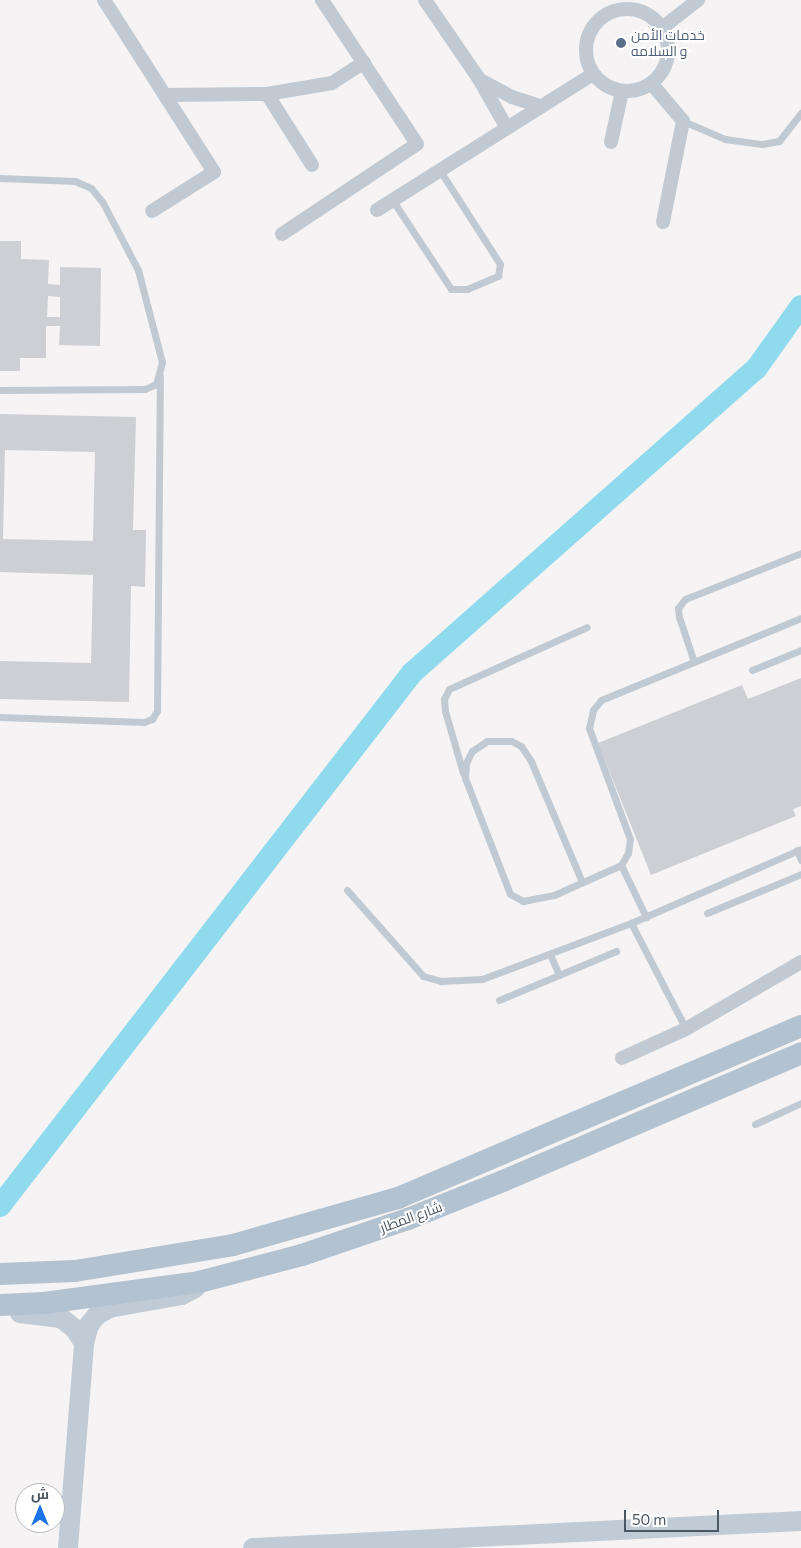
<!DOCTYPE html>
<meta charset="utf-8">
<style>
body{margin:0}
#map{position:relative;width:801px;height:1548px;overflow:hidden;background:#f5f3f3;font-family:Commissioner,Cairo,sans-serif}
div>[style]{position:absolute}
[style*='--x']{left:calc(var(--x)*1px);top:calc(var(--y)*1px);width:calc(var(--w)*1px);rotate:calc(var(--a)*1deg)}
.river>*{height:22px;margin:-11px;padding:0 11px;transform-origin:11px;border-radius:11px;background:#90daee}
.building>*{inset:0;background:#cdcfd5}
.lane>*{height:7px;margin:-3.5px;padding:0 3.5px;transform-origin:3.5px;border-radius:3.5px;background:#c1cad2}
.street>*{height:14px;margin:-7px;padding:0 7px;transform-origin:7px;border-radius:7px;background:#c1cad2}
.street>.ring{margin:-7px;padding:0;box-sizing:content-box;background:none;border:14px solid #c1cad2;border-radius:50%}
.secondary>*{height:20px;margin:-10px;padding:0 10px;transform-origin:10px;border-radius:10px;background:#c1cbd6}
.primary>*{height:22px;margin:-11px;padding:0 11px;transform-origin:11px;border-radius:11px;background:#b3c2d1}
.dots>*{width:14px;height:14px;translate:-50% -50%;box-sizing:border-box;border:2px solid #fff;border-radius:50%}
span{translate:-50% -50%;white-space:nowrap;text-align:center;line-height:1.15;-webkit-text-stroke:4px #fff;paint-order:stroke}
.service-label{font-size:14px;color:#4e5e75}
.left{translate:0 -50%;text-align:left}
.street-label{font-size:14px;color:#4a5661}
.north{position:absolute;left:15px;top:1483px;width:50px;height:50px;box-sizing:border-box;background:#fff;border:1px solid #b7bbc0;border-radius:50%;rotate:0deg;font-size:14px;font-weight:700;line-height:20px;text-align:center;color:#4a5661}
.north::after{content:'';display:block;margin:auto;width:18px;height:22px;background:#1a73e8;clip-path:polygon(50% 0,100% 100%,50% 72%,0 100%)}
.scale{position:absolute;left:624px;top:1510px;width:95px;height:22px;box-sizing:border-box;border:2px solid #4a5661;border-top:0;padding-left:6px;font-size:15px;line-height:18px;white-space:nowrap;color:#4a5661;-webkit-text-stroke:4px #fff;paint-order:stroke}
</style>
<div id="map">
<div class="river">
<i style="--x:0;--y:1206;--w:674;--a:-52.3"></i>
<i style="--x:412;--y:673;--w:459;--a:-41.5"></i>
<i style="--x:756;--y:369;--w:77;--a:-54.5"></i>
</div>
<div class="building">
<i style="clip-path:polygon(evenodd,0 241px,21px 241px,21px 259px,49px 260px,48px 284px,60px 285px,60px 267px,101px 268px,100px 346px,59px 345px,60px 326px,46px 326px,46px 358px,20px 358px,20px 371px,0 371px,0 241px,48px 296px,60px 297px,60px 317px,47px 317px,48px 296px)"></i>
<i style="clip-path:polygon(evenodd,0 414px,136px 417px,133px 530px,146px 530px,145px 587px,131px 586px,129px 702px,0 699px,0 661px,91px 663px,93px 575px,0 572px,0 414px,5px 450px,95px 452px,93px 541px,3px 539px,5px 450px)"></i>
<i style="clip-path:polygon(801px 678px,801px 806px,793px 809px,796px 816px,651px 875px,598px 743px,742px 685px,748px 699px)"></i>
</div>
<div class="lane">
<i style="--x:683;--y:121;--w:46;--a:23.2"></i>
<i style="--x:725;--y:139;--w:37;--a:8"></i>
<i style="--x:762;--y:144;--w:17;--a:-10"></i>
<i style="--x:779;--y:141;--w:36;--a:-52"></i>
<i style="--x:0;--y:178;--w:75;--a:2.3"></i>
<i style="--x:75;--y:181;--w:17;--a:24"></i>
<i style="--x:91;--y:188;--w:19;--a:51"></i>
<i style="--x:103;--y:203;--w:76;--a:62.4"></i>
<i style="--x:138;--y:270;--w:95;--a:75.4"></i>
<i style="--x:162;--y:362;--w:23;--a:105"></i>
<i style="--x:156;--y:384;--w:12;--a:156"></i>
<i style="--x:145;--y:389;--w:145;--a:179.6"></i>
<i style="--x:393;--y:201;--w:105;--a:56.6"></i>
<i style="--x:451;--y:289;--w:16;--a:0"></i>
<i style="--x:467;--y:289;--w:34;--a:-23"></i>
<i style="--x:498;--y:276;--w:12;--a:-81"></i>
<i style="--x:500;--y:264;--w:109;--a:-122.7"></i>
<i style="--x:694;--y:662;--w:47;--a:-108.4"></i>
<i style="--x:679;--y:617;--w:9;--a:-96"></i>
<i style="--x:678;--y:608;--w:11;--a:-52"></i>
<i style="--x:685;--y:599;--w:125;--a:-21.6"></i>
<i style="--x:752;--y:670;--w:53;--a:-22.2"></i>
<i style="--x:0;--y:717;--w:144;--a:2"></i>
<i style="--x:144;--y:722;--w:9;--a:-21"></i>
<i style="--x:152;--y:719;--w:9;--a:-58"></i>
<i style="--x:157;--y:711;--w:335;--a:-89.5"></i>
<i style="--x:463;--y:773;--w:65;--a:-106.2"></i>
<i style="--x:445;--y:711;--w:12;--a:-95"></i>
<i style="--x:444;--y:699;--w:11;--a:-63"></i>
<i style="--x:449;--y:689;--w:151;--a:-24.2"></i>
<i style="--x:797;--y:850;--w:11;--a:68"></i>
<i style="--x:621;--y:865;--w:58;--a:64.3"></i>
<i style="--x:582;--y:882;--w:131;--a:-112.9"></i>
<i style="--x:531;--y:761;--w:18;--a:-124"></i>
<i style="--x:521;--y:746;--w:11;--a:-153"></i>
<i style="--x:511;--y:741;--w:24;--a:180"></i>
<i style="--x:487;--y:741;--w:18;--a:146"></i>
<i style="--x:472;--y:751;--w:13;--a:117"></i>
<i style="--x:466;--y:763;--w:15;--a:94"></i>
<i style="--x:465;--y:778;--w:124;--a:68.8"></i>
<i style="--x:510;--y:894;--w:15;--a:28"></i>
<i style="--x:523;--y:901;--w:32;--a:-11"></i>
<i style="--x:554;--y:895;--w:73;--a:-24.1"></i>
<i style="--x:621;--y:865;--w:14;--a:-60"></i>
<i style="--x:628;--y:853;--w:14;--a:-82"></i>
<i style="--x:630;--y:839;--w:118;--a:-110.3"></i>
<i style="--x:589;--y:728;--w:18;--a:-77"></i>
<i style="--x:593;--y:710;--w:13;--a:-51"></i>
<i style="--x:601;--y:700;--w:216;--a:-22.3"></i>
<i style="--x:347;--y:890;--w:115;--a:48.5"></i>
<i style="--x:423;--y:976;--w:19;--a:16"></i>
<i style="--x:441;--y:981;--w:41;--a:-2.8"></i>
<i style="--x:482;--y:979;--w:159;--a:-20.6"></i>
<i style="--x:631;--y:923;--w:185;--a:-23.5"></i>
<i style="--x:707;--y:913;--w:102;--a:-22.5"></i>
<i style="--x:631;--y:923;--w:119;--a:62.6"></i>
<i style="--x:550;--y:954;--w:23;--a:67"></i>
<i style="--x:499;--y:1000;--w:127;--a:-22.7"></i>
<i style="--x:755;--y:1124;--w:51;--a:-24.5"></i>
</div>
<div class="street">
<i style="--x:104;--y:0;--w:204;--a:57.4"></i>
<i style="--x:214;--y:172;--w:73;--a:147.8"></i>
<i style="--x:425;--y:0;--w:96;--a:55.6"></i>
<i style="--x:479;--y:79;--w:56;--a:60.3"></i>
<i class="ring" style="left:586px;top:9px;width:68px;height:68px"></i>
<i style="--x:662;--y:28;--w:46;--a:-37.9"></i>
<i style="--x:480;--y:80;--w:36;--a:28"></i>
<i style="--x:512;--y:97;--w:29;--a:18"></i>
<i style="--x:651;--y:83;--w:50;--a:49.9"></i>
<i style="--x:683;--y:121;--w:103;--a:101.2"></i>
<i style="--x:267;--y:94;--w:84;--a:57.6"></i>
<i style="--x:165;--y:95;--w:102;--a:-0.6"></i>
<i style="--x:267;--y:94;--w:66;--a:-9.6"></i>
<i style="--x:332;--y:83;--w:38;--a:-33"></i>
<i style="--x:611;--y:142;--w:52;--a:-77.8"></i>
<i style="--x:377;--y:210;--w:255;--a:-32.2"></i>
<i style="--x:282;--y:234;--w:162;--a:-33.7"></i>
<i style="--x:417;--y:144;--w:173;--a:-123.4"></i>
<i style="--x:622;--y:1058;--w:70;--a:-24.4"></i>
<i style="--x:686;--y:1029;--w:133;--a:-30.2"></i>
</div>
<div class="secondary">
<i style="--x:20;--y:1313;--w:41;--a:7"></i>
<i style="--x:61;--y:1318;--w:16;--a:38"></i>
<i style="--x:74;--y:1328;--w:18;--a:56"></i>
<i style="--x:68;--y:1548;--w:206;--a:-85.5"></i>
<i style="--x:84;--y:1343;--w:19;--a:-74"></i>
<i style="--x:89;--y:1325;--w:13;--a:-51"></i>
<i style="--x:97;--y:1315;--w:14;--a:-30"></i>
<i style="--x:109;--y:1308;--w:74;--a:-10.1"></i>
<i style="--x:182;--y:1295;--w:15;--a:-28"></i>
<i style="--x:253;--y:1548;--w:549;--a:-2.82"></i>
</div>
<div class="primary">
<i style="--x:0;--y:1274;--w:75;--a:-2.3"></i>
<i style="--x:75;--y:1271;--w:160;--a:-9.3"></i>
<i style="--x:233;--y:1245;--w:172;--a:-15.9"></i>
<i style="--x:398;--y:1198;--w:438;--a:-23.1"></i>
<i style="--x:0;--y:1305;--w:44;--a:-2.6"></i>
<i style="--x:44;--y:1303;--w:156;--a:-7.7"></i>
<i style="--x:199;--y:1282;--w:106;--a:-14.7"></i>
<i style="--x:302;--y:1255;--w:112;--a:-18.8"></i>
<i style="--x:408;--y:1219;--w:102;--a:-21.8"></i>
<i style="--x:503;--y:1181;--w:324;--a:-23.2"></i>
</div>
<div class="dots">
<i style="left:621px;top:43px;background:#5c6f8a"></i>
</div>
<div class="service-label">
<span class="left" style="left:631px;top:43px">خدمات الأمن<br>و السلامه</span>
</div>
<div class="street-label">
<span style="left:411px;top:1217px;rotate:-20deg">شارع المطار</span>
</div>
<div class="north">ش</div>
<div class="scale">50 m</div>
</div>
